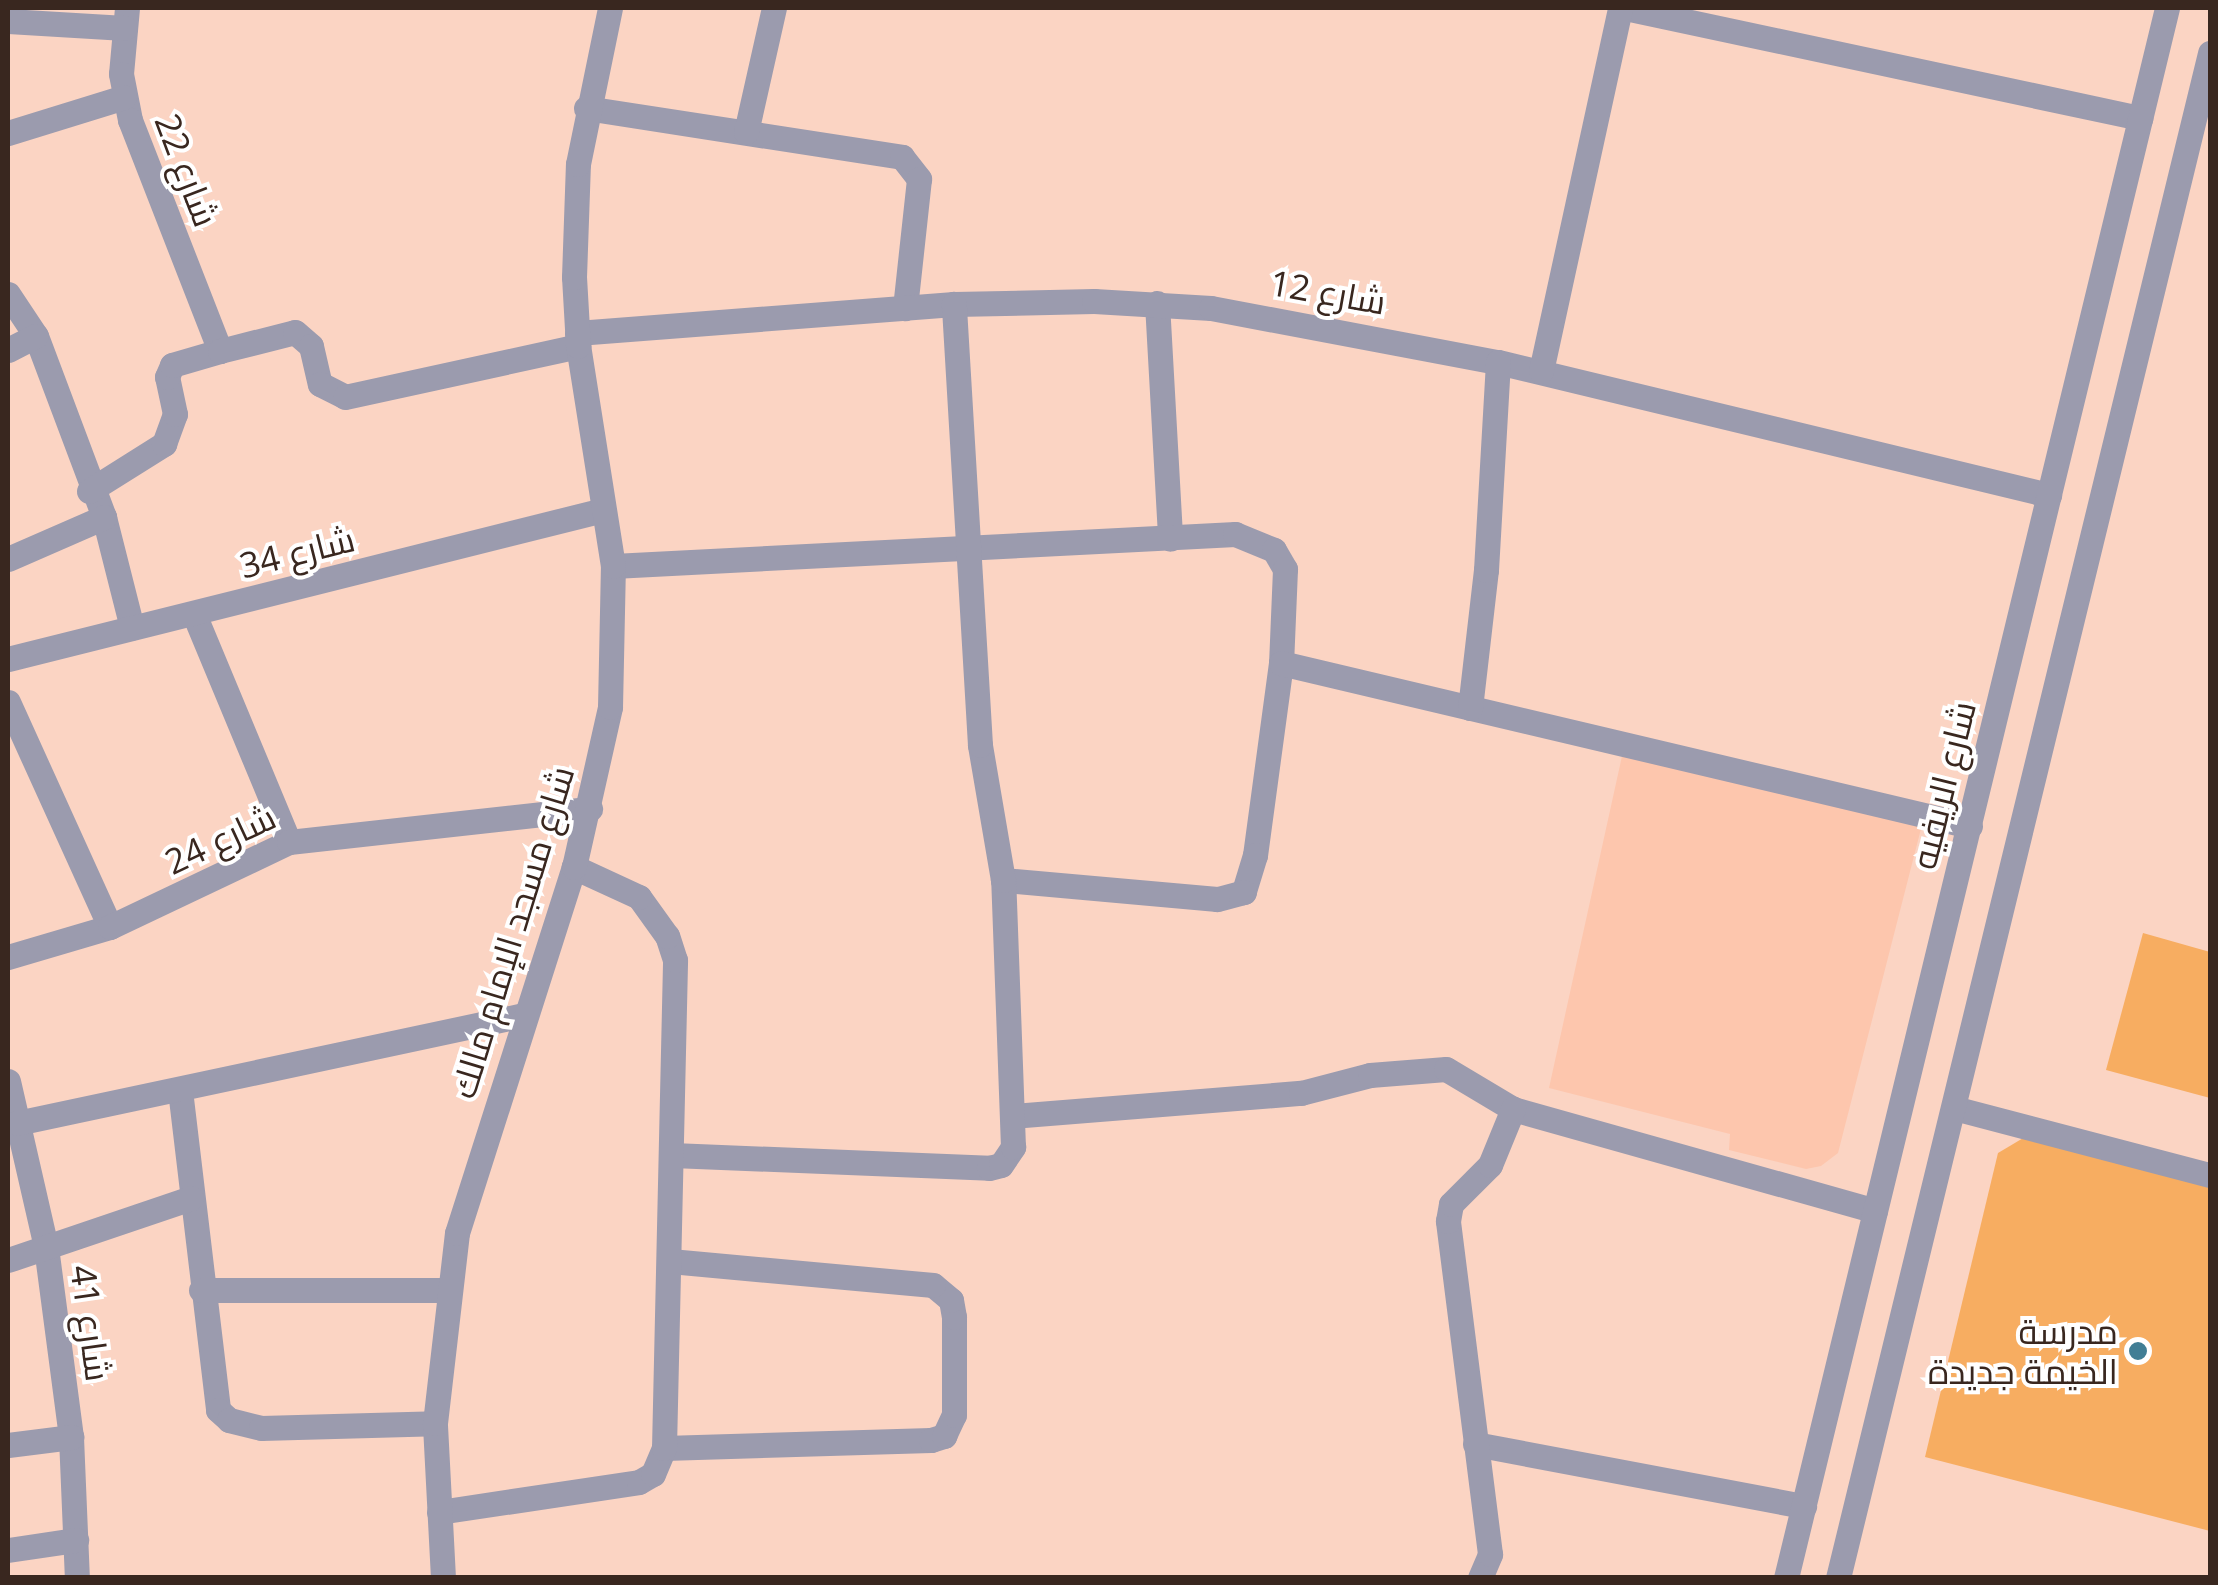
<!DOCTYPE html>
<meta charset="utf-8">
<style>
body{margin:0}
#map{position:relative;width:2218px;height:1585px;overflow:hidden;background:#fbd4c3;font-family:"Open Sans",Cairo,sans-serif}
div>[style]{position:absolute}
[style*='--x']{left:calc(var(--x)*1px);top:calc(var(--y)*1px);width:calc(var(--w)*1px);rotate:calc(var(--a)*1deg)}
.built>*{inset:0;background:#fdc6ad}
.building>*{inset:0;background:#f7ad61}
.minor>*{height:25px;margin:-12.5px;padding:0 12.5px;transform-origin:12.5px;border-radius:12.5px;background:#9b9bae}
.dots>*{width:28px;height:28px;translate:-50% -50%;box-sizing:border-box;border:5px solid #fff;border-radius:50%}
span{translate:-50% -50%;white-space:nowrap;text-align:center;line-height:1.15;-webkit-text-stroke:8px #fff;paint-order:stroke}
.street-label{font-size:35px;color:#39271f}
.poi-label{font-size:35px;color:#39271f}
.right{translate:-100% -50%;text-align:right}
.frame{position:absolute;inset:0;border:10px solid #39271f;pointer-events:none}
</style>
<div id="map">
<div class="built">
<i style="clip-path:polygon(1624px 747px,1924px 817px,1838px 1153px,1821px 1166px,1806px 1169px,1729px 1150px,1730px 1134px,1549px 1088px)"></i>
</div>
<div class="building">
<i style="clip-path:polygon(2143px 933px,2210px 952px,2210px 1098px,2106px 1070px)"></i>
<i style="clip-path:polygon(2030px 1134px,2210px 1178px,2210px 1531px,1925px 1457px,1998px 1153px)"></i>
</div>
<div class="minor">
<i style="--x:127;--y:8;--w:66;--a:95.2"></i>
<i style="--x:121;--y:74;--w:47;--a:78.9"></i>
<i style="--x:130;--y:120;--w:248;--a:68.7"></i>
<i style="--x:1625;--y:8;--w:527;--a:12.06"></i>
<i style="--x:8;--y:21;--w:117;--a:3.4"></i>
<i style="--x:586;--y:108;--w:320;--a:8.8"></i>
<i style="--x:902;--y:157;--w:28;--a:52"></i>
<i style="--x:919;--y:179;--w:130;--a:96.2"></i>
<i style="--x:746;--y:132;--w:127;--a:-77.3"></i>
<i style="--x:8;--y:133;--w:121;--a:-17.2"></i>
<i style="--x:8;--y:294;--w:50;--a:56.3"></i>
<i style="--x:36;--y:336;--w:193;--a:69.4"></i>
<i style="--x:104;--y:517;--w:114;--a:75.8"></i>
<i style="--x:1157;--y:303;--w:236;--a:86.8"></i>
<i style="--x:577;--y:333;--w:378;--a:-4.4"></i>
<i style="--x:954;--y:304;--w:140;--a:-1.2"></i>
<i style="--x:1094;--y:301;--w:117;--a:3.4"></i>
<i style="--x:1211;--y:308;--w:292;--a:10.7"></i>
<i style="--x:1498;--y:362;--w:567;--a:13.57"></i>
<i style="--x:8;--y:350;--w:31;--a:-27"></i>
<i style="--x:1541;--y:371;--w:371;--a:-77.7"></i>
<i style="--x:89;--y:491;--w:89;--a:-32.1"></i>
<i style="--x:164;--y:444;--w:32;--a:-70"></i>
<i style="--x:175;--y:414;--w:38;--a:-102"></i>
<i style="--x:167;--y:377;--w:13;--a:-67"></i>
<i style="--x:172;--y:365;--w:50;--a:-16.3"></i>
<i style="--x:220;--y:351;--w:77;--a:-14.2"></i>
<i style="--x:295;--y:332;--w:21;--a:41"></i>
<i style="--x:311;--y:346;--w:39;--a:77"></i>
<i style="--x:320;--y:384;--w:28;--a:27"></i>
<i style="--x:345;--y:397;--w:239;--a:-12.3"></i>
<i style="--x:8;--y:559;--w:105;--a:-23.6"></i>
<i style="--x:613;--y:566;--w:623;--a:-2.95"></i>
<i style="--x:1235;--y:534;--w:42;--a:22.3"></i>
<i style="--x:1274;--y:550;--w:22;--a:60"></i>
<i style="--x:1285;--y:569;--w:94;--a:92.4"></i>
<i style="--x:1281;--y:663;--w:194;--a:97.7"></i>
<i style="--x:1255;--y:855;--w:39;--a:107"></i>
<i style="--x:1244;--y:892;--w:28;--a:165"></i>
<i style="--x:1217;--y:899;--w:215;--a:-174.9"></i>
<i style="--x:194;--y:614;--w:247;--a:67.4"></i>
<i style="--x:8;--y:659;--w:613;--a:-14.06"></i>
<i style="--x:1281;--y:663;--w:708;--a:13.31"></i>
<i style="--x:8;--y:702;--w:247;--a:65.6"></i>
<i style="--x:1470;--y:708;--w:139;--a:-83.4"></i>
<i style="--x:1486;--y:570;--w:208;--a:-86.7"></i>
<i style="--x:8;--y:957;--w:106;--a:-16.4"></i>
<i style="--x:110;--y:927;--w:198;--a:-25.4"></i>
<i style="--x:289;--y:842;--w:303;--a:-6.3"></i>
<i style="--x:8;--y:1081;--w:170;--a:77.1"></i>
<i style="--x:46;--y:1247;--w:192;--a:82.5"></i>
<i style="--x:71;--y:1437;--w:141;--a:87.6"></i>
<i style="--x:180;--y:1090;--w:322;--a:83.2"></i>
<i style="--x:218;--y:1410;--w:15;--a:42"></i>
<i style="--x:229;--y:1420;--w:33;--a:14"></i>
<i style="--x:261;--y:1428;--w:174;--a:-1.6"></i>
<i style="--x:1954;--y:1108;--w:265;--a:14.7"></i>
<i style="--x:1013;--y:1116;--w:289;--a:-4.6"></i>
<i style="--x:1301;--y:1093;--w:71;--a:-14.6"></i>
<i style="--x:1370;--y:1075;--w:76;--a:-4.5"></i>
<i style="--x:1446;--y:1069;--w:78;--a:30.8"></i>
<i style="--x:1513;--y:1109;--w:376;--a:15.7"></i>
<i style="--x:17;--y:1123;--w:518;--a:-12.03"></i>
<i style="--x:672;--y:1155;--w:317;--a:2.3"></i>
<i style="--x:989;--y:1168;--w:12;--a:-14"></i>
<i style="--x:1001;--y:1165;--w:22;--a:-56"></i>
<i style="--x:1013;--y:1147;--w:267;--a:-92.1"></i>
<i style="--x:1003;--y:880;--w:137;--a:-99.7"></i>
<i style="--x:980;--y:745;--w:442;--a:-93.4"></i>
<i style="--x:8;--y:1260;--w:193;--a:-18.7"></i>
<i style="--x:201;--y:1290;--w:246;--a:0"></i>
<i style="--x:1475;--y:1444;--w:335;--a:10.7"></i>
<i style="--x:8;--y:1445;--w:64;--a:-7.2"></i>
<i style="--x:664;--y:1448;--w:267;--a:-1.7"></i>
<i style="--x:931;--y:1440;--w:14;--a:-17"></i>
<i style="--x:944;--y:1436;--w:23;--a:-65"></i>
<i style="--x:954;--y:1415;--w:98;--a:-90"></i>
<i style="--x:954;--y:1317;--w:17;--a:-100"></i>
<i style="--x:951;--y:1300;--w:23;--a:-140"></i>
<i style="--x:933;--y:1285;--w:264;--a:-174.8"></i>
<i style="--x:439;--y:1512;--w:202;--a:-8.5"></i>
<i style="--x:639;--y:1482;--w:16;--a:-30"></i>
<i style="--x:653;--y:1474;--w:28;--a:-67"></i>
<i style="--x:664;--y:1448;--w:488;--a:-88.7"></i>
<i style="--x:675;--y:960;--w:25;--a:-108"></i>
<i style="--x:667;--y:936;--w:48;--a:-125.7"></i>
<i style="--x:639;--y:897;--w:72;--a:-155.2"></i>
<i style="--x:8;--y:1550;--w:69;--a:-8.4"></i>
<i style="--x:443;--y:1578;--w:155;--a:-93"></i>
<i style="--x:435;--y:1423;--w:191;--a:-83.4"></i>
<i style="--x:457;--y:1233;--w:384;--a:-72.3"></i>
<i style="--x:574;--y:867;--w:164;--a:-77.3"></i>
<i style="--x:610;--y:707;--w:141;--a:-88.8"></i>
<i style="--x:613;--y:566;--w:223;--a:-99"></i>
<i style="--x:578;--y:346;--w:69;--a:-93.3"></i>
<i style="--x:574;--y:277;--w:113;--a:-88"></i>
<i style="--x:578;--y:164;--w:159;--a:-78.4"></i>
<i style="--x:1480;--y:1578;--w:26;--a:-67"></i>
<i style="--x:1490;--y:1554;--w:336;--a:-97.2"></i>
<i style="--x:1448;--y:1221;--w:17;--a:-80"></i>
<i style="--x:1451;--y:1204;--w:55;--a:-45"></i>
<i style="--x:1490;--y:1165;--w:61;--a:-67.7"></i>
<i style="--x:1786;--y:1578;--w:1616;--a:-76.36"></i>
<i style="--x:1838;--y:1578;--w:1570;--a:-76.29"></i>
</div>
<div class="dots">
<i style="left:2138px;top:1351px;background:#417e95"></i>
</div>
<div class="street-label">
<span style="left:187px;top:170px;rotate:69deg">شارع 22</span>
<span style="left:1328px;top:292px;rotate:10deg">شارع 12</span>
<span style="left:297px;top:552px;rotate:-14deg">شارع 34</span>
<span style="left:1943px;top:785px;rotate:-76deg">شارع الريفيه</span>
<span style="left:220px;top:839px;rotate:-25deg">شارع 24</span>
<span style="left:512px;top:932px;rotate:-73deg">شارع مسجد الإمام مالك</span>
<span style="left:91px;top:1323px;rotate:82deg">شارع 41</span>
</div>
<div class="poi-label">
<span class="right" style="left:2118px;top:1351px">مدرسة<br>الخيمة جديدة</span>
</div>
<div class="frame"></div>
</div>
